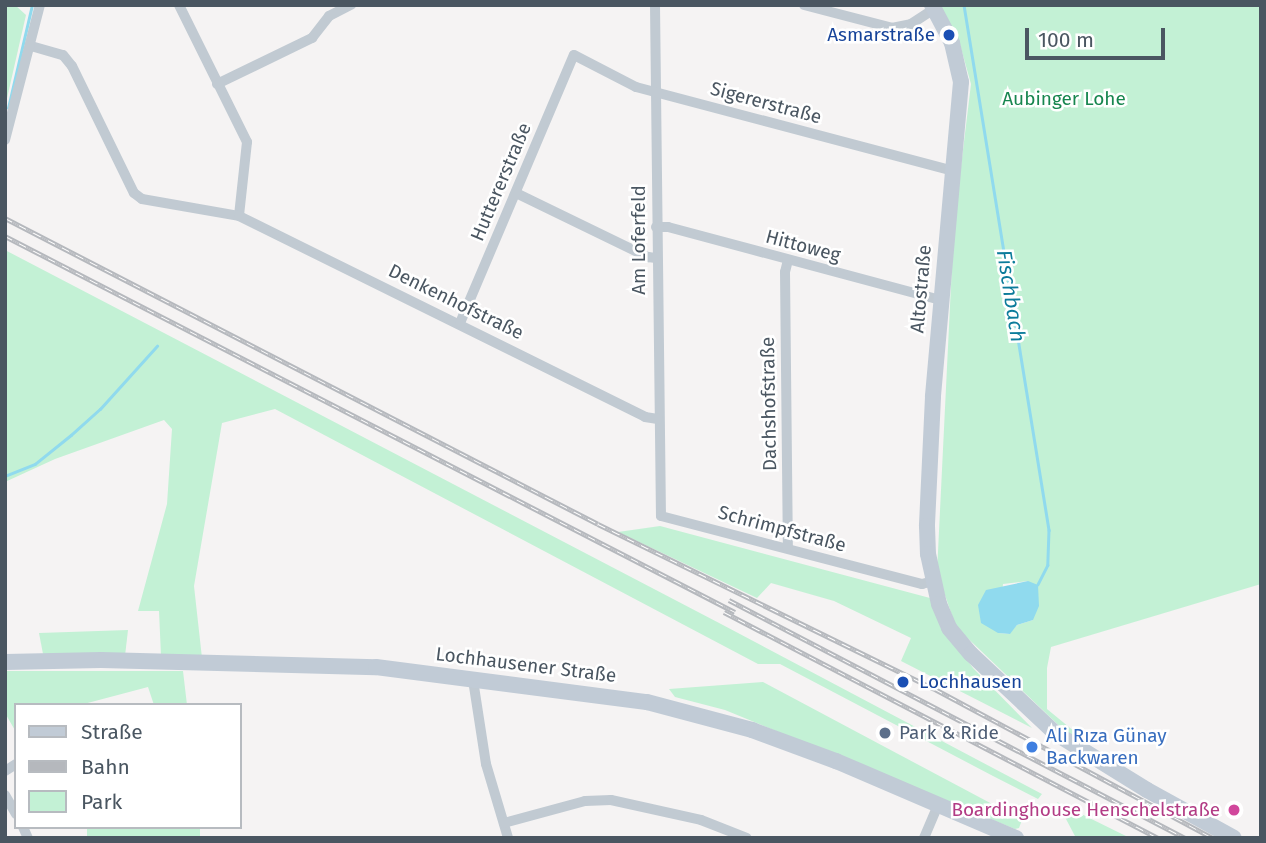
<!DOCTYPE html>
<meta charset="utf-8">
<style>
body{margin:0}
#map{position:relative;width:1266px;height:843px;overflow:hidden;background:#f5f3f3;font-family:"Fira Sans",sans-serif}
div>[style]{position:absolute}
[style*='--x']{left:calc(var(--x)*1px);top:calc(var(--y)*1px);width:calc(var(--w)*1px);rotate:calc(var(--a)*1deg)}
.green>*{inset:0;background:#c3f1d5;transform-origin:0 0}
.water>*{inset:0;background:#90daee}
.stream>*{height:2.5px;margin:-1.25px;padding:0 1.25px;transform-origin:1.25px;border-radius:1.25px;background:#90daee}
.minor>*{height:10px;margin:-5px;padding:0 5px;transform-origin:5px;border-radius:5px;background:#c1cad2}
.secondary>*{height:16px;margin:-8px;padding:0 8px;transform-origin:8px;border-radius:8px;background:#c1cbd6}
.rail>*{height:5px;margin-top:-2.5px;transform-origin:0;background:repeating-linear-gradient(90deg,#fff 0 8px,#b5b8bd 0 16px);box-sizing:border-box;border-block:2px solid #b5b8bd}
.dots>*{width:19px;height:19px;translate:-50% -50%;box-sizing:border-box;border:4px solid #fff;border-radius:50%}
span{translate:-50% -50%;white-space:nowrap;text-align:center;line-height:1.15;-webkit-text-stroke:5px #fff;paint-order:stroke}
.transit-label{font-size:19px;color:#164399}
.right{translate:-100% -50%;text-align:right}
.left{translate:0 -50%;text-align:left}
.park-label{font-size:19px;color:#17864f}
.street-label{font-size:19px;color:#4a5661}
.service-label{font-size:19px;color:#4e5e75}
.shop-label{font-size:19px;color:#366cbe}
.hotel-label{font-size:19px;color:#b23c85}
.water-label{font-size:21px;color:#0c7c9b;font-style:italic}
.frame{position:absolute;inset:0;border:7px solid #4a5661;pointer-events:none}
.legend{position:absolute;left:14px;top:703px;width:228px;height:126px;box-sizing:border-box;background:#fff;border:2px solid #b7bbc0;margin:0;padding:9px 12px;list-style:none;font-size:21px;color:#4a5661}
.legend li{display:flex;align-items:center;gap:14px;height:35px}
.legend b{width:35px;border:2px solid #b7bbc0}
.scale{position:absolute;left:1025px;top:28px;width:140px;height:32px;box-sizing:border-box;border:4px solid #4a5661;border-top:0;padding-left:9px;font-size:21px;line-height:24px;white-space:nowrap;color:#4a5661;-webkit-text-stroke:5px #fff;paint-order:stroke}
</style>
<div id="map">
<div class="green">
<i style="clip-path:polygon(5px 5px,15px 5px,26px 15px,5px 107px)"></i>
<i style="clip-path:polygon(evenodd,937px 5px,1261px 5px,1261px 584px,1051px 647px,1047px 668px,1047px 709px,1075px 732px,1074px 740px,956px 627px,937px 572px,954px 224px,971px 84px,959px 41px,937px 5px,1028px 581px,1033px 620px,1017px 625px,1009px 634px,998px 633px,1003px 584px,1028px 581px)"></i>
<i style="clip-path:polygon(5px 250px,721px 624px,1042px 794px,1038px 799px,993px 776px,780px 664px,758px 664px,275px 409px,222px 423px,194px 586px,202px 658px,161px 656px,159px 611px,138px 611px,167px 504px,172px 429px,164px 420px,55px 459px,5px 482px)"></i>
<i style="clip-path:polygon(660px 526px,930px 598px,946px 631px,973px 668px,1032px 728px,901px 661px,911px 638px,834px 601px,771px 583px,757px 598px,618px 532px)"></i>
<i style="clip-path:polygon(128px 630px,125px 656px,43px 654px,39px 633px)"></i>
<i style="clip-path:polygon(5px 671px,183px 671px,187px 705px,154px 705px,148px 687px,80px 705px,16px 705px,16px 732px,5px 713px)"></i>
<i style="clip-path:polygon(763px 682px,1022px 820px,1019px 828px,1015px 829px,725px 710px,675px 697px,669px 689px)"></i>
<i style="clip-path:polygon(1057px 802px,1130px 838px,1076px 838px)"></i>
<i style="left:87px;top:827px;width:113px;height:13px"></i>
</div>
<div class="water">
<i style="clip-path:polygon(1028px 581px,1038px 585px,1039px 606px,1033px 620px,1017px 625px,1010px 634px,998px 633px,981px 623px,978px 605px,986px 590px)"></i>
</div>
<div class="stream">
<i style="--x:964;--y:5;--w:532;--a:80.8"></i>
<i style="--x:1049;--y:530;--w:35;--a:92"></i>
<i style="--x:1048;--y:565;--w:22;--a:117"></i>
<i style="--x:8;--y:108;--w:106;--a:-76.9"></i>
<i style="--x:5;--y:476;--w:32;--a:-22"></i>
<i style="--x:35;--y:464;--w:46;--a:-38.9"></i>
<i style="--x:71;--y:435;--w:39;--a:-42"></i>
<i style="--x:100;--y:409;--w:85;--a:-47.9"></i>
</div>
<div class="minor">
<i style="--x:179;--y:5;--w:153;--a:63.6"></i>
<i style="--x:247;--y:142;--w:74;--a:96.2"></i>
<i style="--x:655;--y:5;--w:511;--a:89.33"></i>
<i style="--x:661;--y:516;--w:270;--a:14.6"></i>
<i style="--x:922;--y:584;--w:11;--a:-15"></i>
<i style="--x:804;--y:5;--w:91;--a:14.6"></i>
<i style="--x:892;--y:28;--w:19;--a:-12"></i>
<i style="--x:911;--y:24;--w:27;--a:-33"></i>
<i style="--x:31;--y:46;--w:33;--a:16"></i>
<i style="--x:63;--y:55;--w:14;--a:51"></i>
<i style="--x:72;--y:66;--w:141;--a:64"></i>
<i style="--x:134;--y:193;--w:10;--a:37"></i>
<i style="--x:142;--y:199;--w:98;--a:9.9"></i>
<i style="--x:239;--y:216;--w:453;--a:26.3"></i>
<i style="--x:645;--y:417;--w:13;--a:9"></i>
<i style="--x:217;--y:84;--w:106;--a:-25.8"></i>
<i style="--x:312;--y:38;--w:28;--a:-52"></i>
<i style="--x:329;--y:16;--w:25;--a:-27"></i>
<i style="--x:5;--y:140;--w:139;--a:-75.5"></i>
<i style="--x:516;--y:193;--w:147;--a:25.9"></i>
<i style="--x:648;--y:257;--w:8;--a:7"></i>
<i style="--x:656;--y:227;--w:12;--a:0"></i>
<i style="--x:668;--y:227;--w:283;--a:15"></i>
<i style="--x:788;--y:260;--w:12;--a:104"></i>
<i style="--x:785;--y:272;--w:276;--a:89.4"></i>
<i style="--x:460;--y:323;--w:291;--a:-67"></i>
<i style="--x:574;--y:55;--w:70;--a:27.3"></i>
<i style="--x:636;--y:87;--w:329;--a:14.8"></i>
<i style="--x:473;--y:680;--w:85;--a:81.2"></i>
<i style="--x:486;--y:764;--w:77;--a:73.4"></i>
<i style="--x:5;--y:771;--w:13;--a:-32"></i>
<i style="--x:5;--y:795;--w:22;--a:60"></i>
<i style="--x:504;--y:823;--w:84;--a:-15.2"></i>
<i style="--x:585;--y:801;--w:26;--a:-2"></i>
<i style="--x:611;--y:800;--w:92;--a:12.5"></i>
<i style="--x:701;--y:820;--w:49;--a:21.4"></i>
<i style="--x:23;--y:827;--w:12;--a:66"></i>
<i style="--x:924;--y:838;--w:36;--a:-67"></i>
</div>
<div class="secondary">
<i style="--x:932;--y:5;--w:43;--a:62.2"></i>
<i style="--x:952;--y:43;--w:40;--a:77"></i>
<i style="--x:961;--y:82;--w:316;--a:95.1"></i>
<i style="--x:933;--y:397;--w:129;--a:92.7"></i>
<i style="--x:927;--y:526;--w:28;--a:88"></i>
<i style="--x:928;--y:554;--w:51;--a:77.6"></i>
<i style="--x:939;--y:604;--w:26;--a:67"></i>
<i style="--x:949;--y:628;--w:34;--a:50"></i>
<i style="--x:971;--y:654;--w:115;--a:43.2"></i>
<i style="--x:1055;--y:733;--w:108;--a:31.8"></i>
<i style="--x:1147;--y:790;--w:99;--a:28.9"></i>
<i style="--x:5;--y:662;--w:96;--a:-1.2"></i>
<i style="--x:101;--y:660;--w:275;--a:1.5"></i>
<i style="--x:376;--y:667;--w:273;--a:7.4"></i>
<i style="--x:647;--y:702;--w:109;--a:14.9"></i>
<i style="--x:752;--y:730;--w:90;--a:20.3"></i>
<i style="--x:836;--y:761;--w:196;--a:23.2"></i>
</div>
<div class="rail">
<i style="--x:5;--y:218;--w:667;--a:27.29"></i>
<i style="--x:598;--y:524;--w:375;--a:26.1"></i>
<i style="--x:935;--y:689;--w:315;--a:28.2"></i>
<i style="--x:5;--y:236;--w:821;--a:27.25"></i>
<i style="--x:729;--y:600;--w:514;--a:27.56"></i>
<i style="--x:724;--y:612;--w:490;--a:27.5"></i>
</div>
<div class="dots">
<i style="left:949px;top:35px;background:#1a4fb4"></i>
<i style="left:903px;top:682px;background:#1a4fb4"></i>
<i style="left:885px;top:733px;background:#5c6f8a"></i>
<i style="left:1032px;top:747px;background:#3f7fe0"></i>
<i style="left:1234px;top:810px;background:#d1479c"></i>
</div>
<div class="transit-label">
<span class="right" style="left:935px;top:35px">Asmarstraße</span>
<span class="left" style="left:919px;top:682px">Lochhausen</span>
</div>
<div class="park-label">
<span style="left:1064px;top:99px">Aubinger Lohe</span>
</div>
<div class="street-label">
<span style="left:766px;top:103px;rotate:15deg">Sigererstraße</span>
<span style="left:501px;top:182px;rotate:-67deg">Huttererstraße</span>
<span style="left:639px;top:240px;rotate:-90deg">Am Loferfeld</span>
<span style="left:803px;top:246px;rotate:15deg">Hittoweg</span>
<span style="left:921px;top:289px;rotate:-85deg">Altostraße</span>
<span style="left:456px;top:302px;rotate:26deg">Denkenhofstraße</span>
<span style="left:769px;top:404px;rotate:-91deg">Dachshofstraße</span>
<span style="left:782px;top:529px;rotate:15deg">Schrimpfstraße</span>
<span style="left:526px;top:665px;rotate:7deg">Lochhausener Straße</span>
</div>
<div class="service-label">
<span class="left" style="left:899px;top:733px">Park &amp; Ride</span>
</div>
<div class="shop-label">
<span class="left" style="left:1046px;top:747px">Ali Rıza Günay<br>Backwaren</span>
</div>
<div class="hotel-label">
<span class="right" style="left:1220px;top:810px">Boardinghouse Henschelstraße</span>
</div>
<div class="water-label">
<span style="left:1011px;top:296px;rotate:81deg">Fischbach</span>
</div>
<div class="frame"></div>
<ul class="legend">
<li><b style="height:9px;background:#c1cbd6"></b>Straße</li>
<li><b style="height:9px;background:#b5b8bd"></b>Bahn</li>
<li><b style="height:19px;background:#c3f1d5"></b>Park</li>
</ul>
<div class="scale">100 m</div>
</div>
